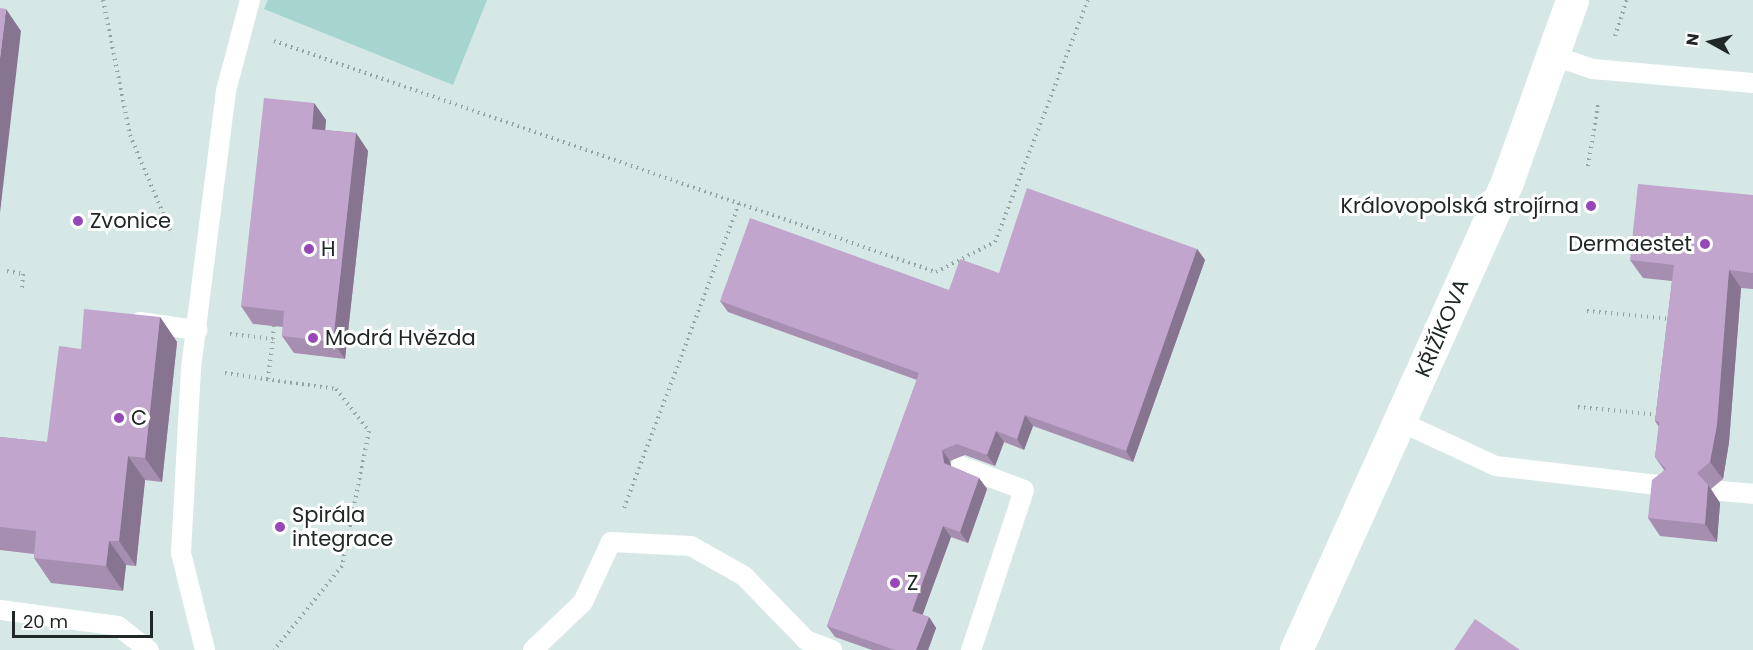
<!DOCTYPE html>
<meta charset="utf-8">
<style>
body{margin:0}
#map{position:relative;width:1753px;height:650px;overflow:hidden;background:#d5e8e6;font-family:Poppins,sans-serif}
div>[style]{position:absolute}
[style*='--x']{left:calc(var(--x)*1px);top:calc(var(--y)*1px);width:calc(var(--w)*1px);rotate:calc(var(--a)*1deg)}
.green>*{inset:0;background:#a6d5cf}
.path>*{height:4px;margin-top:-2px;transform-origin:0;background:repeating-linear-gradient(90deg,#96a5a3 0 1.5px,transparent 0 6px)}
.lane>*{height:20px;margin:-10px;padding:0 10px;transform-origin:10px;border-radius:10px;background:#fff}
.secondary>*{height:33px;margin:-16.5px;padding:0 16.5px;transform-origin:16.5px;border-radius:16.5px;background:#fff}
.wall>*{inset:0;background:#a68eb0}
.shaded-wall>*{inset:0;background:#877490}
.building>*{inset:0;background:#c1a5cd}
.dots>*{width:16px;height:16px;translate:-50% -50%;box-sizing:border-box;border:3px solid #fff;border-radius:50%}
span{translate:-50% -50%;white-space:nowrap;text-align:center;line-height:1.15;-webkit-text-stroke:6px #fff;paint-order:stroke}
.poi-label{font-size:21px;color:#202827}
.right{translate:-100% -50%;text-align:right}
.left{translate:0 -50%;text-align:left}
.street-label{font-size:21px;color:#202827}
.north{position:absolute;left:1681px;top:12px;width:60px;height:60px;-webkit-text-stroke:4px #fff;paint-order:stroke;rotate:278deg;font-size:16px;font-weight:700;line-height:24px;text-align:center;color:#202827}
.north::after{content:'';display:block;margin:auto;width:21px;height:27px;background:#202827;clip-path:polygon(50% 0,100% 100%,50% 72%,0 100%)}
.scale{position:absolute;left:12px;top:611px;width:141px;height:27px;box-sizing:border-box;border:3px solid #202827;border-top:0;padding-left:8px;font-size:18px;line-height:21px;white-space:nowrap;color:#202827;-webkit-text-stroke:4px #fff;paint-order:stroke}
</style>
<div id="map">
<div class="green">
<i style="clip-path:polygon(268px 0,487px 0,453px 85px,264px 9px)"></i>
</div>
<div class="path">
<i style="--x:103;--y:0;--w:138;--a:78.7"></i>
<i style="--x:130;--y:135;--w:108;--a:67.2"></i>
<i style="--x:1615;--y:36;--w:38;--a:-72"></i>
<i style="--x:274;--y:41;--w:701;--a:19.24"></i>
<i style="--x:936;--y:272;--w:66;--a:-27"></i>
<i style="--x:995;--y:242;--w:259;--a:-69"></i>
<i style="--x:1588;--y:166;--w:63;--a:-80.8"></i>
<i style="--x:7;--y:271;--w:16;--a:11"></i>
<i style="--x:23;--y:274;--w:15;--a:94"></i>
<i style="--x:1587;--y:311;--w:85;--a:5.4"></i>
<i style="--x:230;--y:334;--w:43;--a:6.6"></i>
<i style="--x:273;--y:339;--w:13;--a:-86"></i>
<i style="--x:225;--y:373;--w:112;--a:8.2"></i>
<i style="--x:336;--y:389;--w:53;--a:51.8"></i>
<i style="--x:369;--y:431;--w:138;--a:101.3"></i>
<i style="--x:342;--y:566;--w:108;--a:129"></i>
<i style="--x:268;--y:379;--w:40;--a:-82.9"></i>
<i style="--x:1578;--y:407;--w:83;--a:5.5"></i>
<i style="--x:624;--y:508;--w:326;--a:-69.3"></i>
</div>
<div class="lane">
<i style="--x:1554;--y:56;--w:41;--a:18.4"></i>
<i style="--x:1593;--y:69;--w:161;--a:5"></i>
<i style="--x:140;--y:322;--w:58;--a:8"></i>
<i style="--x:1401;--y:422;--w:105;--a:24.9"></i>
<i style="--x:1496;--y:466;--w:171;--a:6.7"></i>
<i style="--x:961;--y:466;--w:67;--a:20.9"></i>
<i style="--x:1024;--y:490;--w:169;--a:108.3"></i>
<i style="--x:1721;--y:491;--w:32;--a:5"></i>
<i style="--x:0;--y:610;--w:119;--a:7.7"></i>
<i style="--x:118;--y:626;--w:39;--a:38"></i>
<i style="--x:205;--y:650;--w:100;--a:-103.9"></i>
<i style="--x:181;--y:553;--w:185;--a:-86.9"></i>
<i style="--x:191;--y:368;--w:279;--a:-82.8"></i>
<i style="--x:226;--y:91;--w:94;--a:-75.2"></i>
<i style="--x:533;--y:650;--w:69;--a:-43.8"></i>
<i style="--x:583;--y:602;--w:66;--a:-65"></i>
<i style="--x:611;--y:542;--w:80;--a:2.9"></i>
<i style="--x:691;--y:546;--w:61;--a:29.5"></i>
<i style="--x:744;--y:576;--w:89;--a:45.9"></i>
<i style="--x:806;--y:640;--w:28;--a:21"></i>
</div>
<div class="secondary">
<i style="--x:1296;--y:650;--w:513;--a:-65.73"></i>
<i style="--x:1507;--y:182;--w:193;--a:-70.3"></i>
</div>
<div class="wall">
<i style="clip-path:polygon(314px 103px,326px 120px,325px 130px,356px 133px,368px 151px,345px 359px,294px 353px,282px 336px,283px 327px,253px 324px,241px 306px)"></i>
<i style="clip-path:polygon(1753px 195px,1753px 289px,1741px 288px,1729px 442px,1723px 479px,1711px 489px,1720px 503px,1717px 542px,1660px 536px,1648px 518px,1664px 470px,1655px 457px,1659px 427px,1655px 421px,1672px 281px,1643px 278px,1630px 260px)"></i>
<i style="clip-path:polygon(1197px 249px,1205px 260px,1133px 462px,1033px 426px,1024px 450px,1004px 442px,995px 466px,965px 455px,950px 461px,951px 466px,979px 478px,987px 489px,968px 543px,951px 537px,922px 615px,929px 617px,936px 628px,928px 650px,872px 650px,835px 637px,827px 626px,917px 380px,728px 312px,720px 301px,949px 290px,999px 273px)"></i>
<i style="clip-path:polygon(160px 317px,177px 342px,162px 482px,145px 480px,136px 566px,126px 565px,123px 591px,51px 583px,34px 558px,34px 554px,0 550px,0 437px,47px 442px,81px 349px)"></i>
</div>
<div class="shaded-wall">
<i style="clip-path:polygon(6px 9px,21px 31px,0 213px,0 58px)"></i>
<i style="clip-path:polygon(314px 103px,326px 120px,324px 146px,312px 129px)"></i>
<i style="clip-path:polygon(356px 133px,368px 151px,345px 359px,333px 342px)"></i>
<i style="clip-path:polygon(1197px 249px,1205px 260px,1133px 462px,1126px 451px)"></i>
<i style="clip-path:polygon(1729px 270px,1741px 288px,1729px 442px,1723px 479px,1710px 462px)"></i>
<i style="clip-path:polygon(160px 317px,177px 342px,162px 482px,145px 458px)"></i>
<i style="clip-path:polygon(1025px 415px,1033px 426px,1024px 450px,1017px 439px)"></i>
<i style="clip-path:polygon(996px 431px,1004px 442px,995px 466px,987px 455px)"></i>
<i style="clip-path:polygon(942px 450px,950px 461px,952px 474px,944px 463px)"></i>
<i style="clip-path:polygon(128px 456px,145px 480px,136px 566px,119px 541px)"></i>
<i style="clip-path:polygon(979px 478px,987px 489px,968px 543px,960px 532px)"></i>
<i style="clip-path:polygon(1708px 485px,1720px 503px,1717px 542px,1705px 524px)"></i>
<i style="clip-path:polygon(943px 526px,951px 537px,920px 622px,912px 611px)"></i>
<i style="clip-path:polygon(109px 541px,126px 565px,123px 591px,106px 566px)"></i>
<i style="clip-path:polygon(929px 617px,936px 628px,928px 650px,916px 650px)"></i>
</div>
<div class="building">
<i style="clip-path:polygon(0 8px,6px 9px,0 58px)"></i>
<i style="clip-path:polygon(264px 98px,314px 103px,312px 129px,356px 133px,333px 342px,282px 336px,284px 311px,241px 306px)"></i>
<i style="clip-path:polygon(1638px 184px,1753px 195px,1753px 273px,1729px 270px,1717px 425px,1710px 462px,1697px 473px,1708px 485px,1705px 524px,1648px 518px,1652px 480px,1666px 469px,1655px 457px,1659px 422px,1655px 421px,1674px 265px,1630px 260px)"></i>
<i style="clip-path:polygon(1027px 188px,1197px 249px,1126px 451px,1025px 415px,1017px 439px,996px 431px,987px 455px,957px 444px,942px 450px,944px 463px,979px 478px,960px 532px,943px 526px,912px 611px,929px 617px,916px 650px,895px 650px,827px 626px,919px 373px,720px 301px,750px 218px,949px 290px,960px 259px,999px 273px)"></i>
<i style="clip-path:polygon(84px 309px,160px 317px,145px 458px,128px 456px,119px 541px,109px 541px,106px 566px,34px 558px,36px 531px,0 527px,0 437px,47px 442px,59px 346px,81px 349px)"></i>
<i style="clip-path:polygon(1475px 619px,1520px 650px,1454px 650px)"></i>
</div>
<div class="dots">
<i style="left:1591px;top:206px;background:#9747b7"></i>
<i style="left:78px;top:221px;background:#9747b7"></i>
<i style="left:1705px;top:244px;background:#9747b7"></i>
<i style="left:309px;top:249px;background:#9747b7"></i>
<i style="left:313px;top:338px;background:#9747b7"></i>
<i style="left:119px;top:418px;background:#9747b7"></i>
<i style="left:280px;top:527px;background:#9747b7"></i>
<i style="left:895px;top:583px;background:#9747b7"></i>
</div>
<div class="poi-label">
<span class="right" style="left:1579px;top:206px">Královopolská strojírna</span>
<span class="left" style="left:90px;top:221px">Zvonice</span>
<span class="right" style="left:1692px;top:244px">Dermaestet</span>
<span class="left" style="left:321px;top:249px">H</span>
<span class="left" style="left:325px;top:338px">Modrá Hvězda</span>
<span class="left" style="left:131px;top:418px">C</span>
<span class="left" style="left:292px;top:527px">Spirála<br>integrace</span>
<span class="left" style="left:907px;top:583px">Z</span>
</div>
<div class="street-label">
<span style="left:1442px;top:328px;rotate:-67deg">KŘIŽÍKOVA</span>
</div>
<div class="north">N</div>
<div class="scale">20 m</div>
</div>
